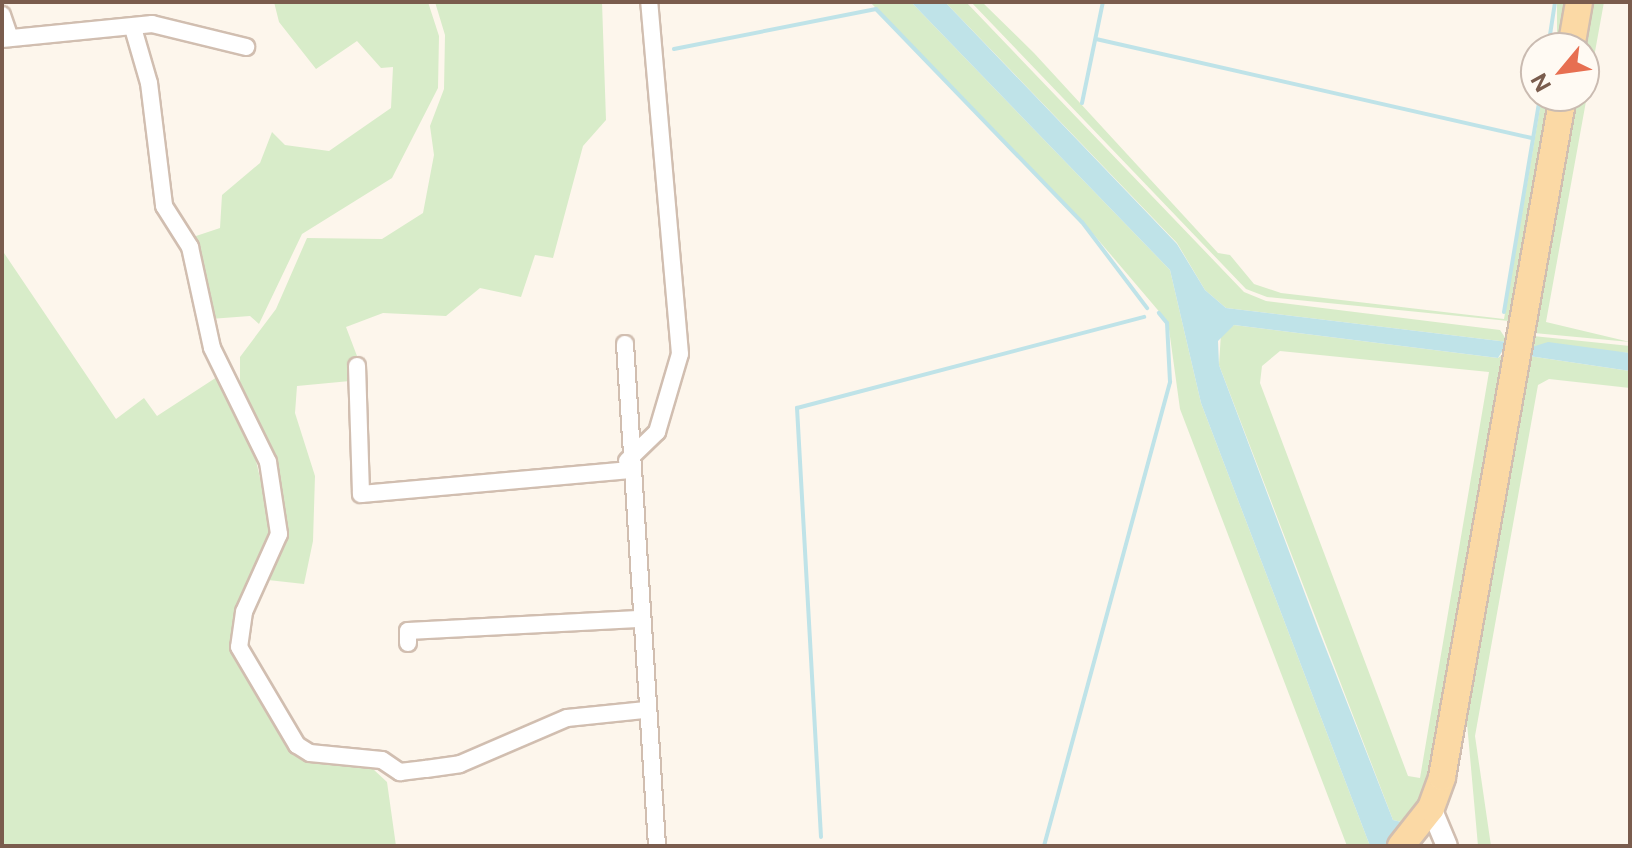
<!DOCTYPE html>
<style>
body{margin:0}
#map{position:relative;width:1632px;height:848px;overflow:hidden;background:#fdf6ec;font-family:"Public Sans",sans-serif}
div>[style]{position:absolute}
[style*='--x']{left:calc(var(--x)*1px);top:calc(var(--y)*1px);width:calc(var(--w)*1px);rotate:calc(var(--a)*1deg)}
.green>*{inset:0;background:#d8ecc9;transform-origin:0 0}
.water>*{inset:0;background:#bfe3e8}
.stream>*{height:4px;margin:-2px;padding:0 2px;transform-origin:2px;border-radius:2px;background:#bfe3e8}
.roads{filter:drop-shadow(2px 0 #d1beb0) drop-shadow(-2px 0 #d1beb0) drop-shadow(0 2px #d1beb0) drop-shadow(0 -2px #d1beb0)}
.minor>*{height:16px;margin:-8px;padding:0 8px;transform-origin:8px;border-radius:8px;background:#fff}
.tertiary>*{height:20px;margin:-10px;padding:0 10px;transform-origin:10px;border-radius:10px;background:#fff}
.primary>*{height:26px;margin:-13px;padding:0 13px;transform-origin:13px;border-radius:13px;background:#fbd9a5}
span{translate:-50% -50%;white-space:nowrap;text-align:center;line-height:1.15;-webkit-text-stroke:6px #fffaf3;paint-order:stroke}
.frame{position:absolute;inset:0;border:4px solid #7a5c4d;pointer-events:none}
.north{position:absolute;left:1520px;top:32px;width:80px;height:80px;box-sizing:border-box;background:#fffaf3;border:2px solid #cabbb1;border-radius:50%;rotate:241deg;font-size:22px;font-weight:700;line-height:32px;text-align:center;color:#7a5c4d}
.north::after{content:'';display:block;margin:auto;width:28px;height:36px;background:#e76f51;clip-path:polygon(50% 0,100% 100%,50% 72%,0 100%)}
</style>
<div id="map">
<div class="green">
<i style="clip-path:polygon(274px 2px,428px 2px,439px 36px,438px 88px,392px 178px,302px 234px,259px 324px,250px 316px,210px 319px,190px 238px,220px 228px,222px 195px,260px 163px,272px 132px,285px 145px,329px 151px,391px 108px,393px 67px,381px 68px,357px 41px,316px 69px,279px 22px)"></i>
<i style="clip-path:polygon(435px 2px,602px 2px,606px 120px,583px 146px,553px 258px,535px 255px,521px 297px,480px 288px,446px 316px,383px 313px,346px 327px,357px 356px,350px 381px,297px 386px,295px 413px,315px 476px,313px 541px,304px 584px,268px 580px,285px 542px,283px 509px,240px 387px,240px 357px,276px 309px,307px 238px,382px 239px,423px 213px,434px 155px,430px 126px,444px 89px,445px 35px)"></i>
<i style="clip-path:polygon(870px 2px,911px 2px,1170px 270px,1201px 403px,1370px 846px,1347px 846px,1180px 409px,1168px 322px,1083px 222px)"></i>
<i style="clip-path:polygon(945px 2px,966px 2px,1244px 292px,1266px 301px,1500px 330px,1508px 342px,1226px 308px,1205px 290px,1177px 243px)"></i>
<i style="clip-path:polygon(971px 2px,982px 2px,1034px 53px,1218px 253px,1230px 255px,1254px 284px,1281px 293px,1504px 319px,1542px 96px,1552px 96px,1509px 321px,1267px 297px,1246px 289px)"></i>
<i style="left:1557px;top:2px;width:10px;height:47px"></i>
<i style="clip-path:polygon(1588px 2px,1604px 2px,1546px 322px,1630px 342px,1534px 333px,1571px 96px,1584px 96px)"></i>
<i style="clip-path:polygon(2px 250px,116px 419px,144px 398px,157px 416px,217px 377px,245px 414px,273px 533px,234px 646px,250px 683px,297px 750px,373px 769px,387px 782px,396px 846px,2px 846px)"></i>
<i style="clip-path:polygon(evenodd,1234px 325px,1498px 358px,1506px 352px,1426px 798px,1406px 823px,1393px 820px,1219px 365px,1221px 333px,1234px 325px,1280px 351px,1489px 372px,1420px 778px,1408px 776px,1260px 383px,1262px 366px,1280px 351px)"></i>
<i style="clip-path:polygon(1533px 336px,1630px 346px,1630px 353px,1532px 347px)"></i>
<i style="clip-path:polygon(1529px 356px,1630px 371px,1630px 388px,1549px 379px,1538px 385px,1475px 736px,1491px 846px,1478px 846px,1466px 712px)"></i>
</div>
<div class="water">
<i style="clip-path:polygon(911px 2px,945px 2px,1177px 244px,1205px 290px,1226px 308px,1508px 342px,1498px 358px,1234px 325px,1218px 341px,1219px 365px,1319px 631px,1393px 820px,1406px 823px,1386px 846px,1370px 846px,1201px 403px,1170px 270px)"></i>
<i style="clip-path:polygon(1548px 342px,1630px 353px,1630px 371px,1529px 356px,1532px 347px)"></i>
</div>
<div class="stream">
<i style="--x:1096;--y:39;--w:448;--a:12.8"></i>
<i style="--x:1548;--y:48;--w:47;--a:-81.3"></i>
<i style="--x:674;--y:49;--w:206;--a:-11.2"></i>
<i style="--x:876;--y:9;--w:296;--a:46"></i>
<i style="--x:1082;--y:222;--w:108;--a:52.9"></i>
<i style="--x:1082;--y:103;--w:103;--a:-78.3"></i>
<i style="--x:1504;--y:312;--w:219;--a:-80.5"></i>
<i style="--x:821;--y:837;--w:430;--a:-93.2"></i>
<i style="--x:797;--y:408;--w:359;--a:-14.7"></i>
<i style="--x:1044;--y:846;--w:481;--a:-74.8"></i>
<i style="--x:1170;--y:382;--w:59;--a:-92.9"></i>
<i style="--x:1167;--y:323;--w:13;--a:-129"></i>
</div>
<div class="roads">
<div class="minor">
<i style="--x:2;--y:15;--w:24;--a:71"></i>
<i style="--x:133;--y:28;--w:57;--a:73.8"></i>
<i style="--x:149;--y:83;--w:124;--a:83"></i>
<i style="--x:164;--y:206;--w:49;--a:57.6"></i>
<i style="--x:190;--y:247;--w:103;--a:77.7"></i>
<i style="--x:212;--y:348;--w:127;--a:63.8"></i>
<i style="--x:268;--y:462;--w:73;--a:81.3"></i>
<i style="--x:279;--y:534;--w:85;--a:114.2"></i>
<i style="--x:244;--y:612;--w:35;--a:98"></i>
<i style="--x:239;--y:647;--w:114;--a:59.4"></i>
<i style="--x:297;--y:745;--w:15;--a:32"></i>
<i style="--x:310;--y:753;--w:72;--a:5.6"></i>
<i style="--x:382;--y:760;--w:22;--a:34"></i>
<i style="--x:400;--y:772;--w:26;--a:-7"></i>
<i style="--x:426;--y:769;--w:34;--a:-8"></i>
<i style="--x:460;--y:764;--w:116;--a:-23.3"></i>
<i style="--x:567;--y:718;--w:77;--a:-5.9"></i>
<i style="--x:2;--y:39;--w:151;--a:-5.7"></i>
<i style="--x:152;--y:24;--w:97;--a:13.7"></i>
<i style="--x:625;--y:344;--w:503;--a:86.35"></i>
<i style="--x:357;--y:366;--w:128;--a:88.2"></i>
<i style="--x:361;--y:494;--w:268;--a:-5.1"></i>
<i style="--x:627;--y:461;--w:42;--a:-44"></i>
<i style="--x:657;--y:432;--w:81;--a:-73.6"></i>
<i style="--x:680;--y:354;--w:353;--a:-95"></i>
<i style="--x:408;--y:643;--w:12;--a:-90"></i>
<i style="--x:408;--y:631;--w:230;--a:-3"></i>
</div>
<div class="tertiary">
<i style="--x:1431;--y:808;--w:41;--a:67.2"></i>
</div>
<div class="primary">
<i style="--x:1571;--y:48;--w:47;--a:-80.1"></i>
<i style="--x:1401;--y:846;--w:48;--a:-51.7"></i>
<i style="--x:1431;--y:808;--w:33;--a:-70"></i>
<i style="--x:1442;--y:777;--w:692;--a:-79.92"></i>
</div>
</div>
<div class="frame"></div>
<div class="north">N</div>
</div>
